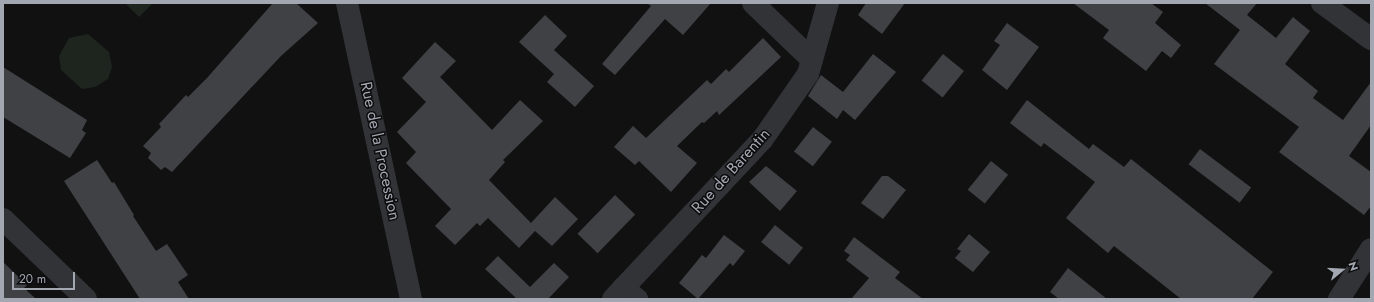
<!DOCTYPE html>
<style>
body{margin:0}
#map{position:relative;width:1374px;height:302px;overflow:hidden;background:#111112;font-family:Jost,sans-serif}
div>[style]{position:absolute}
[style*='--x']{left:calc(var(--x)*1px);top:calc(var(--y)*1px);width:calc(var(--w)*1px);rotate:calc(var(--a)*1deg)}
.green>*{inset:0;background:#1d251e}
.building>*{inset:0;background:#404145;transform-origin:0 0}
.minor>*{height:22px;margin:-11px;padding:0 11px;transform-origin:11px;border-radius:11px;background:#323337}
span{translate:-50% -50%;white-space:nowrap;text-align:center;line-height:1.15;-webkit-text-stroke:3px #0c0c0d;paint-order:stroke}
.street-label{font-size:16px;color:#a2a7b2}
.frame{position:absolute;inset:0;border:4px solid #a2a7b2;pointer-events:none}
.north{position:absolute;left:1322px;top:250px;width:40px;height:40px;-webkit-text-stroke:3px #0c0c0d;paint-order:stroke;rotate:72deg;font-size:11px;font-weight:700;line-height:16px;text-align:center;color:#a2a7b2}
.north::after{content:'';display:block;margin:auto;width:14px;height:18px;background:#a2a7b2;clip-path:polygon(50% 0,100% 100%,50% 72%,0 100%)}
.scale{position:absolute;left:12px;top:272px;width:63px;height:18px;box-sizing:border-box;border:2px solid #a2a7b2;border-top:0;padding-left:5px;font-size:12px;line-height:14px;white-space:nowrap;color:#a2a7b2;-webkit-text-stroke:3px #0c0c0d;paint-order:stroke}
</style>
<div id="map">
<div class="green">
<i style="clip-path:polygon(125px 3px,153px 3px,139px 17px)"></i>
<i style="clip-path:polygon(88px 34px,109px 52px,112px 67px,108px 79px,95px 87px,82px 89px,61px 70px,59px 56px,69px 38px)"></i>
</div>
<div class="building">
<i style="clip-path:polygon(273px 3px,296px 3px,318px 23px,281px 56px,172px 172px,165px 167px,161px 170px,148px 158px,151px 153px,143px 146px,161px 127px,159px 124px,186px 95px,188px 97px,207px 78px)"></i>
<i style="clip-path:polygon(647px 3px,711px 3px,683px 35px,665px 19px,615px 75px,602px 64px,651px 6px)"></i>
<i style="clip-path:polygon(866px 3px,905px 3px,882px 34px,858px 15px)"></i>
<i style="clip-path:polygon(1073px 3px,1151px 3px,1163px 12px,1155px 23px,1181px 45px,1171px 58px,1162px 51px,1146px 71px,1103px 38px,1109px 30px)"></i>
<i style="clip-path:polygon(1205px 3px,1257px 3px,1247px 15px,1276px 38px,1293px 17px,1310px 31px,1285px 64px,1318px 91px,1313px 98px,1343px 120px,1371px 82px,1371px 125px,1349px 156px,1371px 172px,1371px 206px,1364px 215px,1279px 152px,1299px 127px,1214px 64px,1240px 30px)"></i>
<i style="clip-path:polygon(545px 15px,567px 36px,554px 50px,594px 86px,575px 107px,547px 82px,554px 74px,519px 42px)"></i>
<i style="clip-path:polygon(1007px 23px,1039px 47px,1007px 90px,982px 70px,1000px 45px,994px 41px)"></i>
<i style="clip-path:polygon(763px 38px,781px 57px,719px 115px,717px 111px,704px 123px,702px 122px,677px 146px,697px 163px,671px 192px,639px 161px,635px 165px,614px 147px,633px 126px,646px 138px,707px 80px,711px 84px,726px 69px,729px 72px)"></i>
<i style="clip-path:polygon(435px 42px,456px 61px,440px 77px,492px 130px,520px 100px,543px 121px,503px 160px,505px 162px,489px 180px,531px 223px,555px 197px,578px 219px,552px 246px,535px 231px,519px 248px,488px 218px,480px 226px,477px 223px,455px 245px,435px 226px,451px 209px,406px 163px,416px 152px,397px 132px,426px 102px,402px 78px)"></i>
<i style="clip-path:polygon(873px 54px,896px 72px,855px 120px,843px 110px,837px 119px,808px 96px,821px 75px,843px 92px)"></i>
<i style="left:943px;top:54px;width:27px;height:34px;rotate:39deg"></i>
<i style="clip-path:polygon(3px 67px,87px 120px,82px 130px,86px 133px,70px 158px,3px 117px)"></i>
<i style="clip-path:polygon(1027px 100px,1089px 149px,1093px 144px,1124px 167px,1131px 159px,1273px 272px,1252px 299px,1181px 299px,1114px 246px,1108px 253px,1066px 218px,1095px 182px,1044px 143px,1041px 147px,1010px 123px)"></i>
<i style="left:813px;top:127px;width:24px;height:31px;rotate:38deg"></i>
<i style="left:1200px;top:149px;width:64px;height:19px;rotate:37deg"></i>
<i style="clip-path:polygon(97px 160px,112px 183px,114px 182px,134px 215px,133px 216px,156px 251px,167px 244px,188px 275px,178px 282px,189px 299px,140px 299px,64px 181px)"></i>
<i style="left:991px;top:161px;width:22px;height:37px;rotate:39deg"></i>
<i style="clip-path:polygon(766px 166px,797px 191px,780px 211px,749px 182px)"></i>
<i style="clip-path:polygon(882px 176px,888px 176px,906px 190px,883px 219px,861px 203px)"></i>
<i style="left:615px;top:195px;width:28px;height:54px;rotate:44deg"></i>
<i style="left:775px;top:225px;width:36px;height:22px;rotate:39deg"></i>
<i style="clip-path:polygon(969px 234px,990px 252px,973px 272px,955px 258px,961px 251px,957px 249px)"></i>
<i style="clip-path:polygon(724px 235px,745px 251px,733px 266px,730px 263px,698px 299px,679px 283px,702px 255px,706px 258px)"></i>
<i style="clip-path:polygon(854px 237px,900px 272px,895px 278px,923px 299px,851px 299px,869px 278px,846px 260px,850px 255px,844px 251px)"></i>
<i style="clip-path:polygon(498px 256px,530px 287px,554px 263px,569px 277px,548px 299px,517px 299px,485px 269px)"></i>
<i style="clip-path:polygon(3px 262px,27px 285px,24px 288px,36px 299px,3px 299px)"></i>
<i style="clip-path:polygon(1068px 268px,1107px 299px,1059px 299px,1050px 292px)"></i>
</div>
<div class="minor">
<i style="--x:347;--y:3;--w:303;--a:77.8"></i>
<i style="--x:753;--y:3;--w:82;--a:44"></i>
<i style="--x:1322;--y:3;--w:61;--a:36.3"></i>
<i style="--x:3;--y:219;--w:115;--a:43.9"></i>
<i style="--x:623;--y:288;--w:18;--a:38"></i>
<i style="--x:613;--y:299;--w:218;--a:-46.9"></i>
<i style="--x:762;--y:140;--w:80;--a:-55.1"></i>
<i style="--x:808;--y:74;--w:74;--a:-74.3"></i>
<i style="--x:1339;--y:299;--w:59;--a:-57.4"></i>
</div>
<div class="street-label">
<span style="left:380px;top:151px;rotate:78deg">Rue de la Procession</span>
<span style="left:731px;top:171px;rotate:-48deg">Rue de Barentin</span>
</div>
<div class="frame"></div>
<div class="north">N</div>
<div class="scale">20 m</div>
</div>
